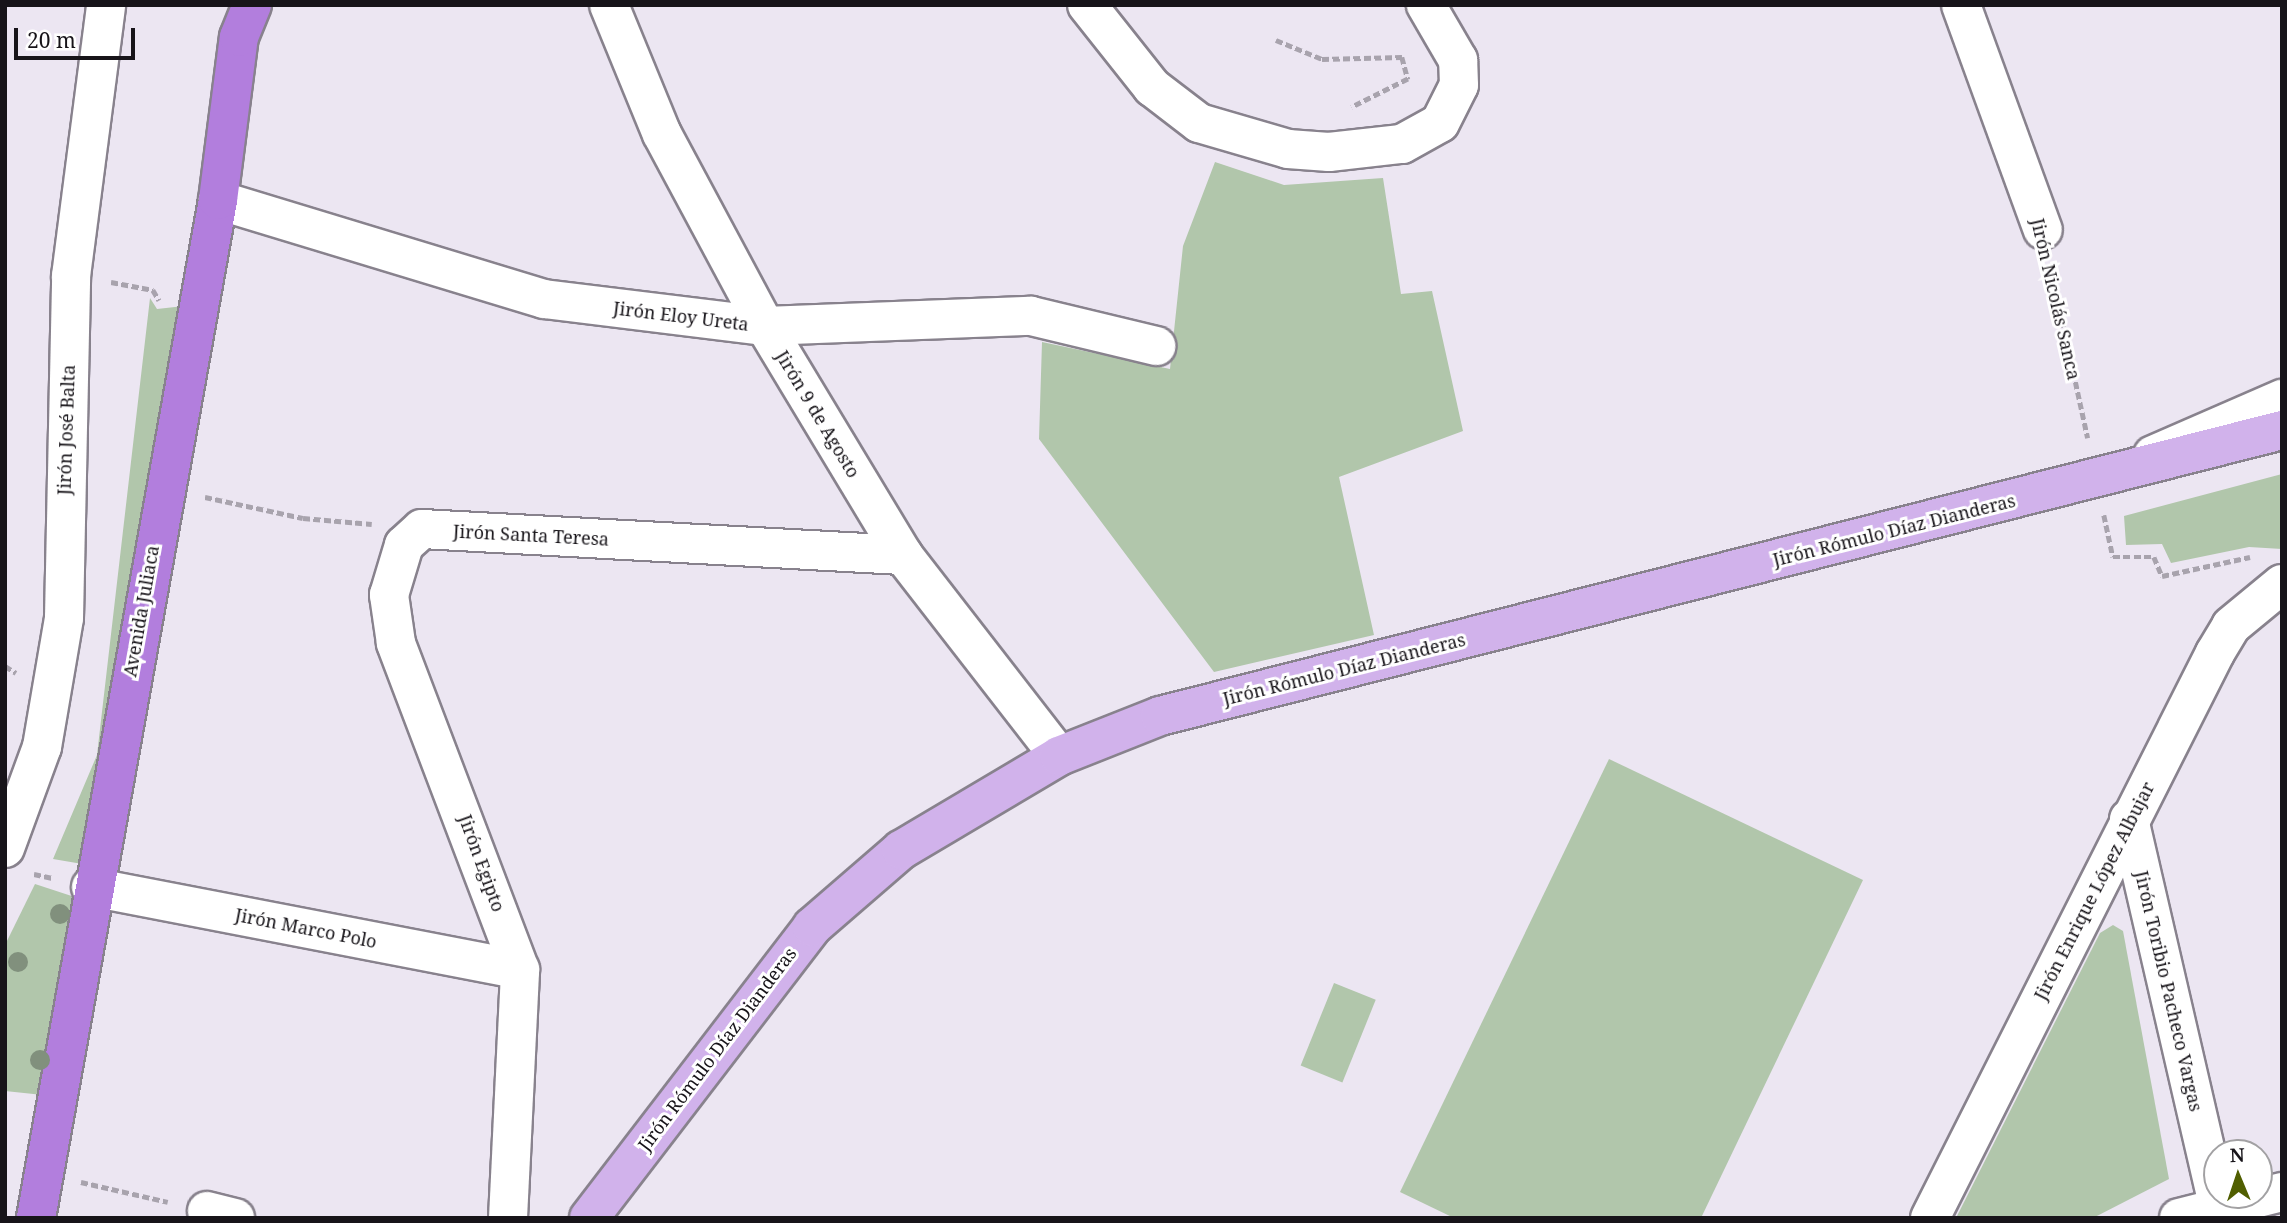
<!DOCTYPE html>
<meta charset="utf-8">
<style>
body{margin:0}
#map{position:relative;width:2287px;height:1223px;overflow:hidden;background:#ece6f2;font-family:"Noto Serif",serif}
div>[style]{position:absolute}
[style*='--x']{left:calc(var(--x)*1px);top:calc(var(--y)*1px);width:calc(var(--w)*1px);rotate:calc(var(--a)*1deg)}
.green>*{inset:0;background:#b1c6ab;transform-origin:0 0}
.path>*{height:4.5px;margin-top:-2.25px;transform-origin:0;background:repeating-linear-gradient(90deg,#a8a3ad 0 7px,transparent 0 10.5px)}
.roads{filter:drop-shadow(2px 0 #88828d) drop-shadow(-2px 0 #88828d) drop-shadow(0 2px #88828d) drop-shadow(0 -2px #88828d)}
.minor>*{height:38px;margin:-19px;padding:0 19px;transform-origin:19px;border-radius:19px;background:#fff}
.major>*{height:38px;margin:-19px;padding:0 19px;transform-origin:19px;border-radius:19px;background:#d1b2eb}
.highway>*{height:38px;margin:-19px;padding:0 19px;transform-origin:19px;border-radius:19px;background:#b27edd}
.trees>*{width:20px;height:20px;margin:-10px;border-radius:50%;background:#81907d}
span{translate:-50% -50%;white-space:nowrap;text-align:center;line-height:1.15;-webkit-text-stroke:6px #fff;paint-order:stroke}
.street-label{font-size:18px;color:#171419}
.frame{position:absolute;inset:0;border:7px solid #171419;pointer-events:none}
.north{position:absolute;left:2203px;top:1139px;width:70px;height:70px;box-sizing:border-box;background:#fff;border:2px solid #a2a1a3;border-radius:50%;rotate:358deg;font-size:19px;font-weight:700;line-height:28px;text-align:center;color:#171419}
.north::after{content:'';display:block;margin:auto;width:24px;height:32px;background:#505e00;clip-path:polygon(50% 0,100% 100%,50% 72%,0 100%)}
.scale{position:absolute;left:14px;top:28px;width:121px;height:32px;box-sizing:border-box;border:4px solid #171419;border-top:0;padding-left:9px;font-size:21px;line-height:24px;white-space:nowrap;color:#171419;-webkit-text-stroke:5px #fff;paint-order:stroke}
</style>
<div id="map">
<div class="green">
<i style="clip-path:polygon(1215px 162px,1284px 185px,1383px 178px,1401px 294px,1432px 291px,1463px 431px,1339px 477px,1374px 635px,1214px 672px,1039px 439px,1042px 342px,1170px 369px,1183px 246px)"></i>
<i style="clip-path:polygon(150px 298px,157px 309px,184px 306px,100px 867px,53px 859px,97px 755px)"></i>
<i style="clip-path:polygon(2282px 474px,2282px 549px,2249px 547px,2171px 563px,2162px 544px,2126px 545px,2124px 516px)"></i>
<i style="clip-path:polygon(1609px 759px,1863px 880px,1701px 1218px,1454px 1218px,1400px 1192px)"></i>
<i style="clip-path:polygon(35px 884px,96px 904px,43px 1095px,5px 1091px,5px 945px)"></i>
<i style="clip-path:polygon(2113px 925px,2123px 931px,2169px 1179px,2093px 1218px,1956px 1218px,2100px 933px)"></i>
<i style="left:1334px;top:983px;width:45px;height:89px;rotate:22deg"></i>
</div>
<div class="path">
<i style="--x:1276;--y:40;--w:50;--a:22.4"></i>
<i style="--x:1322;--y:59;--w:80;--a:-1.4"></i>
<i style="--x:1402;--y:57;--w:23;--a:75"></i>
<i style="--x:1408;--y:79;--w:63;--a:153.4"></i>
<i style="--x:2051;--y:269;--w:173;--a:77.7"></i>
<i style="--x:111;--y:282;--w:43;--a:10.8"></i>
<i style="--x:153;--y:290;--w:12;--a:59"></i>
<i style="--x:205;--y:497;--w:100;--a:12.1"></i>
<i style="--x:303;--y:518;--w:69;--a:5"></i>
<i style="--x:2104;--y:515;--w:43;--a:77.9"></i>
<i style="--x:2113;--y:557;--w:41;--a:0"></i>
<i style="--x:2154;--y:557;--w:21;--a:67"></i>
<i style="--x:2162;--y:576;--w:90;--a:-12.2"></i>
<i style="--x:5;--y:666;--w:13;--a:32"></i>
<i style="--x:34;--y:874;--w:19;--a:12"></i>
<i style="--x:81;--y:1182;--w:89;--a:12.9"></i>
</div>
<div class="roads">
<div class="minor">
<i style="--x:609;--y:5;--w:139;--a:67.7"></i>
<i style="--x:662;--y:134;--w:218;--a:61.8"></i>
<i style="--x:765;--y:326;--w:267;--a:58.9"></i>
<i style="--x:903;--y:555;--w:254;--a:52.2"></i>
<i style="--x:1087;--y:5;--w:105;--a:51.6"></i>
<i style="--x:1152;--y:87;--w:59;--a:37.5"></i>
<i style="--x:1199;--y:123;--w:93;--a:16.3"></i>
<i style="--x:1288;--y:149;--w:41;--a:4.2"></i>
<i style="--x:1329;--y:152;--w:73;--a:-6.3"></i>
<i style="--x:1402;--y:144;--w:43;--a:-28.9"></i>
<i style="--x:1440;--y:123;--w:42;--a:-63.4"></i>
<i style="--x:1459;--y:85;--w:25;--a:-92"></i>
<i style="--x:1458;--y:60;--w:64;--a:-120.2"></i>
<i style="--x:1961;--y:5;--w:239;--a:70"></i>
<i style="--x:218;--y:200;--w:341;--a:16.9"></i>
<i style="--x:544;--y:299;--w:223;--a:7"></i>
<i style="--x:765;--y:326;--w:266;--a:-2.2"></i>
<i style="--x:1031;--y:316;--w:129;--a:13.5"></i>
<i style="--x:2153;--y:455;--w:141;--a:-23.5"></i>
<i style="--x:2129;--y:819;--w:396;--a:77"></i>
<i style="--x:5;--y:848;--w:108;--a:-69.9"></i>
<i style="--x:42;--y:747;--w:131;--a:-80.3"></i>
<i style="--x:64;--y:618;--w:342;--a:-88.8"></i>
<i style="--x:71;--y:276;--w:273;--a:-82.6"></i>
<i style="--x:91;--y:887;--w:437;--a:10.9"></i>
<i style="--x:207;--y:1211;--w:29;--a:14"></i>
<i style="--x:508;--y:1218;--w:248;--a:-87.2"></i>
<i style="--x:520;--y:970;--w:350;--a:-110.8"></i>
<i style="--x:396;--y:643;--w:49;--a:-98.3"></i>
<i style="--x:389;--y:595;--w:52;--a:-73.3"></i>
<i style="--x:404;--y:545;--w:24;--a:-42"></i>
<i style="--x:422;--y:529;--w:482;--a:3.1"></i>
<i style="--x:1930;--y:1218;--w:633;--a:-63.23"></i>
<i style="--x:2215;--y:653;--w:31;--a:-59"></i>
<i style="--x:2231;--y:626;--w:66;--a:-39.5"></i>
<i style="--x:2179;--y:1218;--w:106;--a:-14.2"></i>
</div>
<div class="major">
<i style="--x:589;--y:1218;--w:367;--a:-52.5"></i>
<i style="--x:812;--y:927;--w:118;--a:-40.9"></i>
<i style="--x:901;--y:850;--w:184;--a:-30.7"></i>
<i style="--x:1059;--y:756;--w:109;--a:-21.6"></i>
<i style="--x:1160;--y:716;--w:1158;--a:-14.3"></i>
</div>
<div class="highway">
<i style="--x:36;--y:1218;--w:1034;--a:-79.86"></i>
<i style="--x:218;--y:200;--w:164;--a:-82.7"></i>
<i style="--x:239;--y:37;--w:35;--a:-68"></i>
</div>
</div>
<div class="trees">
<i style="left:60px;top:914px"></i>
<i style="left:18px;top:962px"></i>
<i style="left:40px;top:1060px"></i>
</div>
<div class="street-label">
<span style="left:2056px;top:299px;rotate:77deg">Jirón Nicolás Sanca</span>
<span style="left:681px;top:316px;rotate:7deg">Jirón Eloy Ureta</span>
<span style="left:818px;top:414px;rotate:59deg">Jirón 9 de Agosto</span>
<span style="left:66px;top:430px;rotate:-88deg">Jirón José Balta</span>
<span style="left:1894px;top:530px;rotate:-14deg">Jirón Rómulo Díaz Dianderas</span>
<span style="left:531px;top:535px;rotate:3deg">Jirón Santa Teresa</span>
<span style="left:141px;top:611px;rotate:-80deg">Avenida Juliaca</span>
<span style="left:1344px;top:669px;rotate:-14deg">Jirón Rómulo Díaz Dianderas</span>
<span style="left:482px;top:863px;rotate:70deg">Jirón Egipto</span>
<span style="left:2094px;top:891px;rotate:-63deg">Jirón Enrique López Albujar</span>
<span style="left:306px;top:928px;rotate:11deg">Jirón Marco Polo</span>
<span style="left:2169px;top:991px;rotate:77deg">Jirón Toribio Pacheco Vargas</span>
<span style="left:717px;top:1049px;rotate:-53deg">Jirón Rómulo Díaz Dianderas</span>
</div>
<div class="frame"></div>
<div class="north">N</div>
<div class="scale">20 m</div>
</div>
